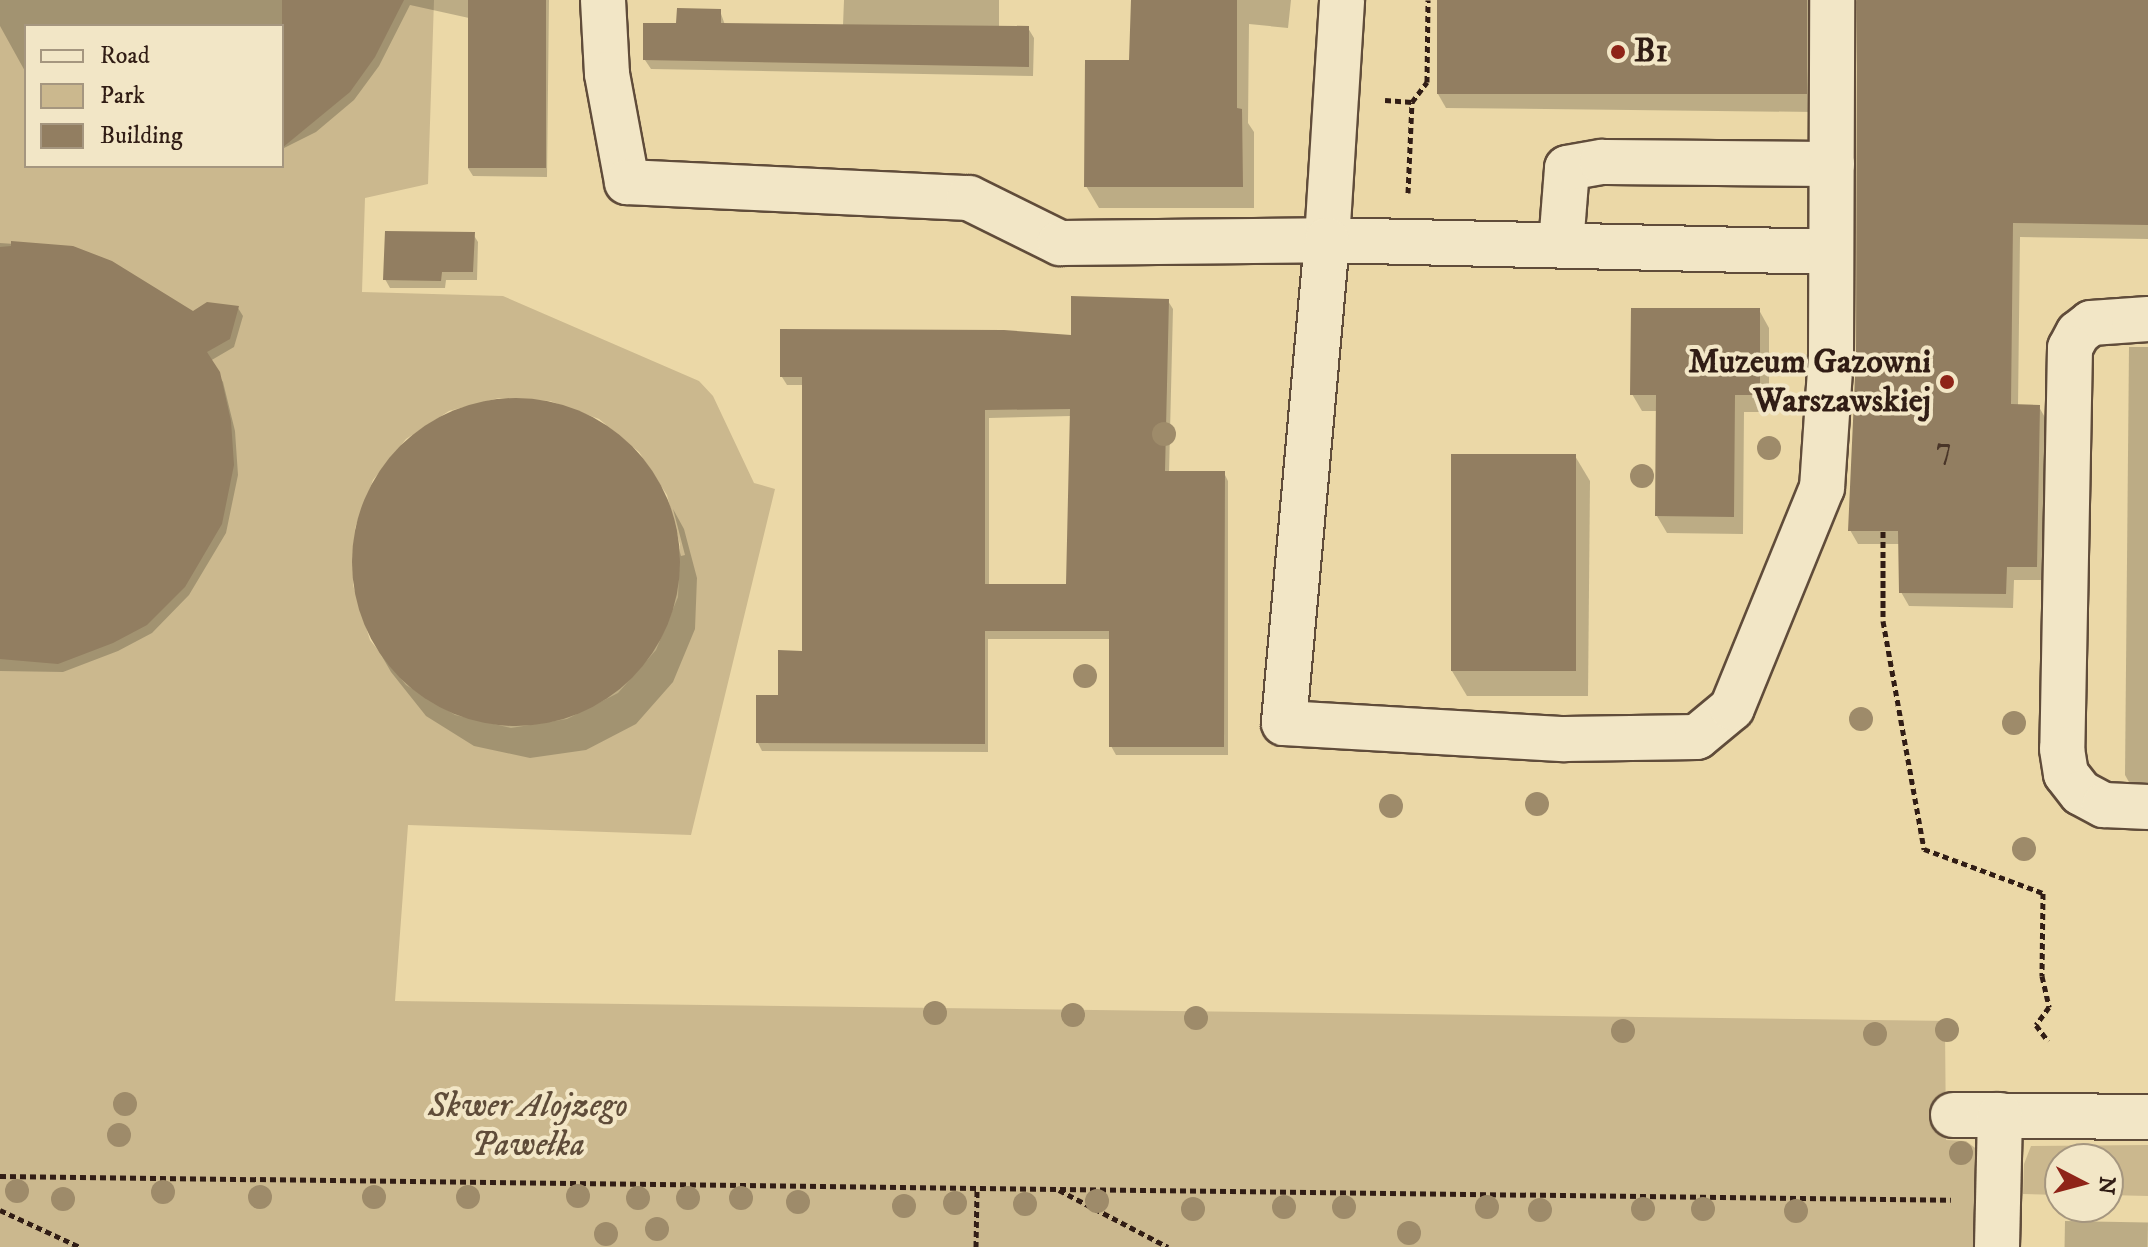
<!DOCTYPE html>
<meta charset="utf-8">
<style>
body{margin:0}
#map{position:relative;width:2148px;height:1247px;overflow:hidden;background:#ebd8a7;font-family:"IM FELL DW Pica",serif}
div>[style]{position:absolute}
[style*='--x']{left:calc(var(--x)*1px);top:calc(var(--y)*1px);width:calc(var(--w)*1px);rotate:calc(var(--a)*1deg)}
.green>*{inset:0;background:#cbb88e}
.shadow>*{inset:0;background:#0003;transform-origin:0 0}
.building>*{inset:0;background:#927e61;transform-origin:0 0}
.round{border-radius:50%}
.path>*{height:5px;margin-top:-2.5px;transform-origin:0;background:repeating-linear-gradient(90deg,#311d15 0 6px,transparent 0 10px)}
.roads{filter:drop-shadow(2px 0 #604c3a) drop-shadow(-2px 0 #604c3a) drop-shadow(0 2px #604c3a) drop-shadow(0 -2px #604c3a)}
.minor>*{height:44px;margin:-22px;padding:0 22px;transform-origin:22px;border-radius:22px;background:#f2e6c6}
.trees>*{width:24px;height:24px;margin:-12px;border-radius:50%;background:#9e8b6a}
.dots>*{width:22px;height:22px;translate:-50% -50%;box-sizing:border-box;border:4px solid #f2e6c6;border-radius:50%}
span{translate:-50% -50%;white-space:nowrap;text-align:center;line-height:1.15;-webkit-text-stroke:8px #f2e6c6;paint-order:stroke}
.number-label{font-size:30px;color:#493528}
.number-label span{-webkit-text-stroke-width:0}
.poi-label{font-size:34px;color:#311d15;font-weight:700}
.left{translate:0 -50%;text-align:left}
.right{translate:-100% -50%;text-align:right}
.park-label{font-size:34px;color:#5f4c39;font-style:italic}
.legend{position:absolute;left:24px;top:24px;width:260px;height:144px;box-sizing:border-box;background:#f2e6c6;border:2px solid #a5967f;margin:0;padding:10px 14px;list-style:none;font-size:24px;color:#311d15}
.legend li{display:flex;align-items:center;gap:16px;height:40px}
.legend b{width:40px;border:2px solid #a5967f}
.north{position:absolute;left:2044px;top:1143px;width:80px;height:80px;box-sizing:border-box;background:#f2e6c6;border:2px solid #a5967f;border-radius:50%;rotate:96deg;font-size:22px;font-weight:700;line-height:32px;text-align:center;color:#311d15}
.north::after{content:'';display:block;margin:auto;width:28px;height:36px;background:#8f2418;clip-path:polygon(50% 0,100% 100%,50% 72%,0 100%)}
</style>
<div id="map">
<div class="green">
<i style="clip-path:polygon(evenodd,0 0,434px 0,428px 184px,365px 198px,362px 292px,503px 296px,699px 381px,713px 396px,754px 483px,775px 489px,691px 835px,408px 825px,395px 1001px,1951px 1021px,1945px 1027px,1946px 1140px,1966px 1141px,1979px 1151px,1983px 1247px,0 1247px,0 0,26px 26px,282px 26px,282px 166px,26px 166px,26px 26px,0 0,499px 398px,550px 401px,599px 419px,639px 452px,667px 495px,680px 545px,678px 597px,656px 650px,618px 693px,567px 719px,511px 728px,455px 715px,406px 685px,370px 640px,353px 585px,355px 528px,373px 480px,406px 439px,449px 411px,499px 398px)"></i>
<i style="clip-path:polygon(2148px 1145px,2148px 1196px,2108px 1195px,2108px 1159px,2060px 1159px,2060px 1195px,2023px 1194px,2024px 1164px,2031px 1146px)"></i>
</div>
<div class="shadow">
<i style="clip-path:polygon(0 0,549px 0,547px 177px,473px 176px,468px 168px,469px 18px,410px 5px,379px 66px,354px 100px,316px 132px,282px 149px,282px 26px,26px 26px,26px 73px,0 26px)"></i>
<i style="clip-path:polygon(844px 0,999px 0,999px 28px,1028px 28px,1034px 38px,1033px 76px,651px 69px,645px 60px,678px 25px,720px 11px,725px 25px,843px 25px)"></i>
<i style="clip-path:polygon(1133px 0,1291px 0,1288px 28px,1249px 24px,1248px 123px,1254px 132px,1254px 208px,1099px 208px,1086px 186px,1131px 62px)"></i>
<i style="clip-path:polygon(1439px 0,1820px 0,1814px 112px,1446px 108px,1438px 94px)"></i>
<i style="clip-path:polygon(1859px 0,2148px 0,2148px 239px,2020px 237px,2018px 406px,2039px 407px,2047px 421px,2044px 580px,2014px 580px,2013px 608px,1909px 606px,1901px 592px,1901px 544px,1858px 544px,1850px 530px,1858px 355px)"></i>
<i style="clip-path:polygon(473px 234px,478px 242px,477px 280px,446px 280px,445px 288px,390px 288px,385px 279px)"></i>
<i style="clip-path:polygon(0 243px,73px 248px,193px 313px,238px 308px,243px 316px,234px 347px,210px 361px,223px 382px,235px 431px,238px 475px,226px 533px,189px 595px,152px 633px,118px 651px,63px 672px,0 671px)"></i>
<i style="clip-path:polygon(evenodd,1168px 301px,1173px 309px,1169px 473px,1224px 473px,1228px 481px,1228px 755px,1116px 755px,1111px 746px,1111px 639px,988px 639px,988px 752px,762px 751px,758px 743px,804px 653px,804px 385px,787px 385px,782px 377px,1072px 337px,1168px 301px,1071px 416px,1068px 586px,989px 586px,989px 418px,1071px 416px)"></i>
<i style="clip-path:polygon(1759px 310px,1769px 328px,1769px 412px,1744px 412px,1743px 534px,1667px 533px,1657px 516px,1658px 411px,1642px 411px,1632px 394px)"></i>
<i style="clip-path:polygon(2129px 347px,2148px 347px,2148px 800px,2139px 800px,2125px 775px)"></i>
<i style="clip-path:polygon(499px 400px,550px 403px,598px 421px,638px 453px,665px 496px,681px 556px,685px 555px,673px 509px,684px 529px,697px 578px,695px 629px,673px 682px,636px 724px,586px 750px,530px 758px,474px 746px,426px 716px,391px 672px,372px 639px,355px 585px,357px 528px,375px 480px,407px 441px,450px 413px)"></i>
<i style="clip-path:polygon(1575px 456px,1590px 481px,1588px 696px,1467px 696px,1452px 671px)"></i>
<i style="left:2065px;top:1221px;width:83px;height:26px;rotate:1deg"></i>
</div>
<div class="building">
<i style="clip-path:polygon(282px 0,404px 0,375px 57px,350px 92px,282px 148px)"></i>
<i style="left:468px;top:0;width:78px;height:168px"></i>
<i style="clip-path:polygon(1131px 0,1237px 0,1237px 108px,1242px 109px,1243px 187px,1084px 187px,1085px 60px,1129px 60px)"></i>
<i style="left:1437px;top:0;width:370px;height:94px"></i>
<i style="clip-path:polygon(1857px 0,2148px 0,2148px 225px,2013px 223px,2011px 404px,2040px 405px,2037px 567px,2007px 567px,2006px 594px,1899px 593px,1898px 531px,1848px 531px,1856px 355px)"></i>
<i style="clip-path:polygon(677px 8px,721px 9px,721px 23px,1029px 26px,1029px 67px,643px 60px,643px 23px,676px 23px)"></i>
<i style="clip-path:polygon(385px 231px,475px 232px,473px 272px,442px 272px,441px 281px,383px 280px)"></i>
<i style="clip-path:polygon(11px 241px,73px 246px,112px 261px,193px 311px,207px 302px,239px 306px,230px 339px,207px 352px,220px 372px,231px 421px,234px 465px,222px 524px,185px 587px,147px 625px,113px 643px,58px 664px,0 659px,0 247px,11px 246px)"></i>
<i style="clip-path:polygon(evenodd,1071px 296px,1169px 299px,1165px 471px,1225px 471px,1224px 747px,1109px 747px,1109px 631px,985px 631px,985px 744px,756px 743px,756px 695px,778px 695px,778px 650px,802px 651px,802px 377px,780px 377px,780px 329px,1004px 330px,1071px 335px,1071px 296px,1070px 409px,1066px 584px,985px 584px,985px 410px,1070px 409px)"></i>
<i style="clip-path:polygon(1631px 308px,1760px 308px,1760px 395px,1735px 395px,1734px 517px,1655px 516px,1656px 395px,1630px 395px)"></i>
<i class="round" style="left:352px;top:398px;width:328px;height:328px"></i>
<i style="left:1451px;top:454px;width:125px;height:217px"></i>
</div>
<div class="path">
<i style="--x:1385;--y:100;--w:27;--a:4"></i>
<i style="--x:1408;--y:193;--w:91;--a:-87.5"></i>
<i style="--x:1412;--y:102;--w:25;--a:-53"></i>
<i style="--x:1427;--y:82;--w:82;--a:-89.3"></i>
<i style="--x:1883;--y:531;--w:90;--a:90"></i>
<i style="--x:1883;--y:621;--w:232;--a:79.8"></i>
<i style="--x:1924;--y:849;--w:127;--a:20.3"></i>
<i style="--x:2043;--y:893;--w:83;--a:90.7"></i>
<i style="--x:2042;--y:976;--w:32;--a:77"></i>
<i style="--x:2049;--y:1007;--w:22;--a:126"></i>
<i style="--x:2036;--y:1025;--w:20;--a:53"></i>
<i style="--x:0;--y:1176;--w:1951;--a:0.7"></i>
<i style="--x:1059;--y:1190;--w:123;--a:27.6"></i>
<i style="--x:0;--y:1210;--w:88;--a:24.8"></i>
<i style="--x:976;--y:1247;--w:58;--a:-89"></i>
</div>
<div class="roads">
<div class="minor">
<i style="--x:603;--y:0;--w:74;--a:86.9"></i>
<i style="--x:607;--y:74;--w:110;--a:79.5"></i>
<i style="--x:627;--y:182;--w:342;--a:2.7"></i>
<i style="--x:969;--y:198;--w:102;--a:26.3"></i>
<i style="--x:1060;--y:243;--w:267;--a:-0.6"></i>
<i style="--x:1327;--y:240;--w:240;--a:-86.4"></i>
<i style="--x:1561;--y:245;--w:77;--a:-85.5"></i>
<i style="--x:1567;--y:168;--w:36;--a:-10"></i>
<i style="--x:1602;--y:162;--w:230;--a:0.5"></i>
<i style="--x:1831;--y:252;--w:504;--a:-178.64"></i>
<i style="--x:1327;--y:240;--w:485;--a:95.1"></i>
<i style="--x:1284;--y:723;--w:281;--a:3.3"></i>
<i style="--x:1565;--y:739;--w:132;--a:-0.9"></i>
<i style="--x:1697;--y:737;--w:45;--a:-39.6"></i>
<i style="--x:1732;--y:708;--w:238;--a:-67.8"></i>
<i style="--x:1822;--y:488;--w:133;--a:-86.1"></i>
<i style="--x:1831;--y:355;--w:355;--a:-89.8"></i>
<i style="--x:2148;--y:319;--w:57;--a:176"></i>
<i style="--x:2091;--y:323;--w:16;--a:142"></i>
<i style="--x:2078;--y:333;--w:17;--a:118"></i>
<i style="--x:2070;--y:348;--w:401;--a:91.1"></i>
<i style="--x:2062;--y:749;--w:25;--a:81"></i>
<i style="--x:2066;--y:774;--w:24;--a:52"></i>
<i style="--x:2081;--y:793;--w:26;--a:28"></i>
<i style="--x:2104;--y:805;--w:44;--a:2.6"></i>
<i style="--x:1953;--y:1115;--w:195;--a:0.6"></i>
<i style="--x:1997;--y:1247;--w:132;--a:-88.7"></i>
</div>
</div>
<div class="trees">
<i style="left:1164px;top:434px"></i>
<i style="left:1769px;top:448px"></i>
<i style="left:1642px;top:476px"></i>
<i style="left:1085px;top:676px"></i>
<i style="left:1861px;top:719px"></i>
<i style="left:2014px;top:723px"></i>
<i style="left:1537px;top:804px"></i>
<i style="left:1391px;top:806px"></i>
<i style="left:2024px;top:849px"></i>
<i style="left:935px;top:1013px"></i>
<i style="left:1073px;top:1015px"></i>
<i style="left:1196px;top:1018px"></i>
<i style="left:1947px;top:1030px"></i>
<i style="left:1623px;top:1031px"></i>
<i style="left:1875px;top:1034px"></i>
<i style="left:125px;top:1104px"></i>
<i style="left:119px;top:1135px"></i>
<i style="left:1961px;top:1153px"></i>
<i style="left:17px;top:1191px"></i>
<i style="left:163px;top:1192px"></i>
<i style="left:578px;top:1196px"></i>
<i style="left:260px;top:1197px"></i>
<i style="left:374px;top:1197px"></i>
<i style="left:468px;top:1197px"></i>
<i style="left:638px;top:1198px"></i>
<i style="left:688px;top:1198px"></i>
<i style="left:741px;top:1198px"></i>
<i style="left:63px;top:1199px"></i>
<i style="left:1097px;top:1201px"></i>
<i style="left:798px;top:1202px"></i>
<i style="left:955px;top:1203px"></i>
<i style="left:1025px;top:1204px"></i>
<i style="left:904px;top:1206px"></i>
<i style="left:1284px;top:1207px"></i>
<i style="left:1344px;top:1207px"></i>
<i style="left:1487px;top:1207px"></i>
<i style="left:1193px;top:1209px"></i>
<i style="left:1643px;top:1209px"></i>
<i style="left:1703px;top:1209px"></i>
<i style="left:1540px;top:1210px"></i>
<i style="left:1796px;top:1211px"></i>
<i style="left:657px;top:1229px"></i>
<i style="left:1409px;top:1233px"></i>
<i style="left:606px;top:1234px"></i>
</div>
<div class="dots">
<i style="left:1618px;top:52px;background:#8f2418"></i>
<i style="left:1947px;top:382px;background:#8f2418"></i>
</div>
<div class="number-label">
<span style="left:1944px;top:450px">7</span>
</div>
<div class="poi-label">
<span class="left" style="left:1634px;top:52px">B1</span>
<span class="right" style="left:1931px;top:382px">Muzeum Gazowni<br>Warszawskiej</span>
</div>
<div class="park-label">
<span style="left:528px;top:1126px">Skwer Alojzego<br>Pawełka</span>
</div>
<ul class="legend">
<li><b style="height:10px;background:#f2e6c6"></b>Road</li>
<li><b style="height:22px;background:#cbb88e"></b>Park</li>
<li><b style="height:22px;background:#927e61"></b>Building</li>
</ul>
<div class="north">N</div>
</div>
